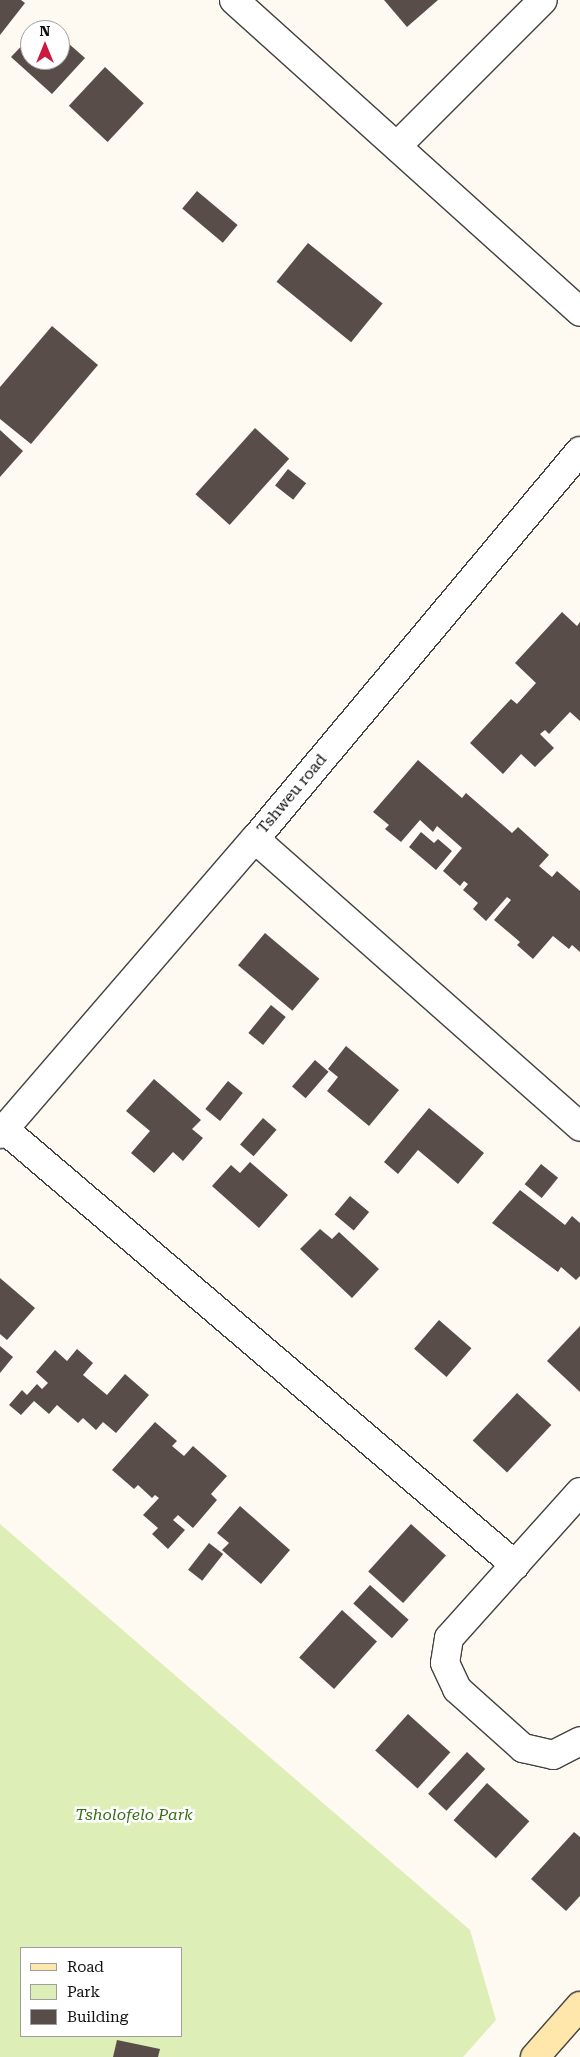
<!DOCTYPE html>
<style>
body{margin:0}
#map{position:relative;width:580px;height:2057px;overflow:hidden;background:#fffaf1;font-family:"Roboto Serif",serif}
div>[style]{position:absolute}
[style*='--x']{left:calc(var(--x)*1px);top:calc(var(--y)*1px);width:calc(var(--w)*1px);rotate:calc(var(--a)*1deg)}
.green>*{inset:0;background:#ddeeb6}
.building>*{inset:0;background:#594d4a;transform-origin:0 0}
.roads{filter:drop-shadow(1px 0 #424242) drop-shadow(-1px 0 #424242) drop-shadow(0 1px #424242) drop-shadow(0 -1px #424242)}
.street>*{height:28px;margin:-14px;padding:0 14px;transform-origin:14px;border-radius:14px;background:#fff}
.secondary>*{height:28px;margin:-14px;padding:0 14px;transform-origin:14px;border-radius:14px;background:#ffe7ac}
span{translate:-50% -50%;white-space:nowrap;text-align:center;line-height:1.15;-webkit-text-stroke:5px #fff;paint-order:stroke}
.street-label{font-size:16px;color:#0f0f0f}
.park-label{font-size:16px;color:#396e18;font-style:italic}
.legend{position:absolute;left:20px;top:1947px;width:162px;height:90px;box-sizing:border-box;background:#fff;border:1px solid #9f9f9f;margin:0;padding:6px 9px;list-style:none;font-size:15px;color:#0f0f0f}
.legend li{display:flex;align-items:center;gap:10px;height:25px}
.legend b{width:25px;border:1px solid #9f9f9f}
.north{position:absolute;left:20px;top:20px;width:50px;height:50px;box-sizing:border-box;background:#fff;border:1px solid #9f9f9f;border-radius:50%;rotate:0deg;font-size:14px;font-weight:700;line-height:20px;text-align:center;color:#0f0f0f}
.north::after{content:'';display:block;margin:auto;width:18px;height:22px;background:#cd1941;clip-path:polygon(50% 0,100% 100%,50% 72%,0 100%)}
</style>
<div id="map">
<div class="green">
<i style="clip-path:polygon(evenodd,0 1524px,470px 1930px,496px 2020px,463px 2057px,0 2057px,0 1524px,21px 1948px,181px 1948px,181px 2036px,21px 2036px,21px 1948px)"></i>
</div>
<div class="building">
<i style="clip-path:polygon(0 0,21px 0,25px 3px,0 35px)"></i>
<i style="clip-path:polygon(384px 0,438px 0,407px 27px)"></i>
<i style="clip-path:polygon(44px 21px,53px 30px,36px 30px)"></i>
<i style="clip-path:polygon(60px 36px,85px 58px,52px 94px,11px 57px,30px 37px,30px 60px,60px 60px)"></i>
<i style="left:105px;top:67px;width:53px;height:53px;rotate:43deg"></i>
<i style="left:197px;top:191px;width:53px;height:23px;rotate:40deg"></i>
<i style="left:308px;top:243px;width:96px;height:50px;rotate:39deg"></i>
<i style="clip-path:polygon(52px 326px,98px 365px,31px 444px,0 419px,0 387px)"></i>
<i style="left:255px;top:428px;width:46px;height:89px;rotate:42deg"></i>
<i style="clip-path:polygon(0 430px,23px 451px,0 477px)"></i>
<i style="left:288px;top:469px;width:23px;height:21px;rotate:38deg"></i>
<i style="clip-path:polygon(562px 612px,577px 626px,580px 622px,580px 721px,570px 712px,549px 734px,545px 730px,540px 734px,554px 748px,535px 767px,521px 754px,503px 774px,470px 743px,511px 699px,517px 704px,536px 683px,515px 663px)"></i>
<i style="clip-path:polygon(418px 760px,462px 798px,466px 793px,512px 833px,518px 827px,549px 855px,539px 866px,552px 877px,557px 871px,580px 891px,580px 952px,572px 945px,569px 949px,553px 936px,533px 959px,517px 945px,520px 942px,494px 920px,511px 900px,507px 897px,486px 921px,473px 909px,478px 903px,463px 890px,468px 884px,464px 881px,460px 886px,443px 871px,462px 848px,437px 826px,433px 832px,420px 820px,401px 842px,385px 829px,389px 825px,373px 812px)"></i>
<i style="clip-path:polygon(421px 832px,434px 843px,438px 839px,452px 851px,436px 870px,409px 847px)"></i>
<i style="left:265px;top:933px;width:71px;height:42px;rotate:40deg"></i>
<i style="left:271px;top:1005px;width:19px;height:36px;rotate:39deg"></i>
<i style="clip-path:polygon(346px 1046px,399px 1090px,369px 1126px,327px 1091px,338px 1077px,328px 1069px)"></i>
<i style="left:315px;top:1060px;width:18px;height:35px;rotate:41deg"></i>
<i style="clip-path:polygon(154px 1079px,201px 1120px,192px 1129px,203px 1138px,183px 1161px,173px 1152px,154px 1173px,131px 1153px,150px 1131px,126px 1111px)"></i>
<i style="left:228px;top:1081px;width:19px;height:36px;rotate:39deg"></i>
<i style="clip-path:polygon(429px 1108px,484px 1153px,458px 1184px,418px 1150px,398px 1174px,384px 1162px)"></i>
<i style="left:263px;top:1118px;width:18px;height:35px;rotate:41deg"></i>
<i style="clip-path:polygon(250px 1162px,288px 1195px,259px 1228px,212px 1186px,231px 1165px,240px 1173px)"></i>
<i style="left:541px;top:1164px;width:22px;height:26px;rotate:39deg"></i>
<i style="clip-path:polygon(520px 1190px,565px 1225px,572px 1216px,580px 1223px,580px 1276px,576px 1280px,561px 1267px,558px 1272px,492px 1223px)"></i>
<i style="left:350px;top:1196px;width:25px;height:24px;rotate:40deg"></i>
<i style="clip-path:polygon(320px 1229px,332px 1239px,339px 1232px,379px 1269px,352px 1298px,300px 1249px)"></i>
<i style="clip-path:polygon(0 1278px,35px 1308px,7px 1340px,0 1334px)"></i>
<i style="left:439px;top:1320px;width:43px;height:38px;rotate:41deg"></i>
<i style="clip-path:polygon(580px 1326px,580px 1392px,547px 1361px)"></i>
<i style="clip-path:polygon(0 1346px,13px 1357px,0 1373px)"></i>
<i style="clip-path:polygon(77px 1349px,93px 1363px,83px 1375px,107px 1395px,125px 1374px,149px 1395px,116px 1433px,103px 1422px,96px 1430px,83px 1418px,78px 1423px,57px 1405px,49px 1414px,34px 1401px,21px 1415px,9px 1405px,22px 1390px,27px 1395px,37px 1384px,42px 1389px,48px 1383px,36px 1372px,55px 1350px,67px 1361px)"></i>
<i style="left:517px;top:1393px;width:47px;height:65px;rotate:43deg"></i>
<i style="clip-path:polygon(155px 1422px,177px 1441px,172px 1446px,184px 1456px,193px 1446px,227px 1476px,211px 1494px,217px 1500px,193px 1528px,178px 1515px,173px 1520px,185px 1530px,168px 1549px,152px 1534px,158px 1528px,143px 1515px,159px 1498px,155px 1495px,152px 1498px,138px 1485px,134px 1489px,112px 1470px)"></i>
<i style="clip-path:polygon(240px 1506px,290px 1550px,261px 1584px,222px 1550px,229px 1543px,217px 1533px)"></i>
<i style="left:411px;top:1524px;width:47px;height:64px;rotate:42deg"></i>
<i style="left:209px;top:1543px;width:18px;height:34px;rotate:38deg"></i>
<i style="left:370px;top:1585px;width:52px;height:25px;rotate:42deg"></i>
<i style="left:342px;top:1610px;width:47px;height:64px;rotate:42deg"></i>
<i style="left:408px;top:1714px;width:57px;height:49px;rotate:42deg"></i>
<i style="left:467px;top:1752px;width:25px;height:57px;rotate:43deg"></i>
<i style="left:487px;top:1783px;width:57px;height:50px;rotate:42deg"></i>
<i style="clip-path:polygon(574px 1832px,580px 1837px,580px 1896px,566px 1911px,531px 1879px)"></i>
<i style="clip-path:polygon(117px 2040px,160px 2049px,158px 2057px,113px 2057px)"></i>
</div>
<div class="roads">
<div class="street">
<i style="--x:234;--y:0;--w:466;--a:42"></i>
<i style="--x:397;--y:146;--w:206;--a:-45"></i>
<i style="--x:255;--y:839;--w:434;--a:41.5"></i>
<i style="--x:4;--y:1129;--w:672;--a:40.47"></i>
<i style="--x:0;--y:1134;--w:390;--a:-49.2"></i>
<i style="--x:255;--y:839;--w:506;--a:-50.05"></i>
<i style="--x:580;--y:1492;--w:196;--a:131.9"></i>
<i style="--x:449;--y:1638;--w:25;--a:99"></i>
<i style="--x:445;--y:1663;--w:29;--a:65"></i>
<i style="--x:457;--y:1689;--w:89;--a:41.8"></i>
<i style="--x:523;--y:1748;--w:31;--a:13"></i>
<i style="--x:553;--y:1755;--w:30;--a:-27"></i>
</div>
<div class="secondary">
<i style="--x:535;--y:2057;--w:68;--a:-48.6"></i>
</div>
</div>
<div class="street-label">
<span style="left:292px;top:794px;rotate:-50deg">Tshweu road</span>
</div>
<div class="park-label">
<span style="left:134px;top:1815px">Tsholofelo Park</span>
</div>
<ul class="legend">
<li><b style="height:6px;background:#ffe7ac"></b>Road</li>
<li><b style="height:14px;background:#ddeeb6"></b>Park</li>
<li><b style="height:14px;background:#594d4a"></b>Building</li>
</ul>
<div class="north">N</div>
</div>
